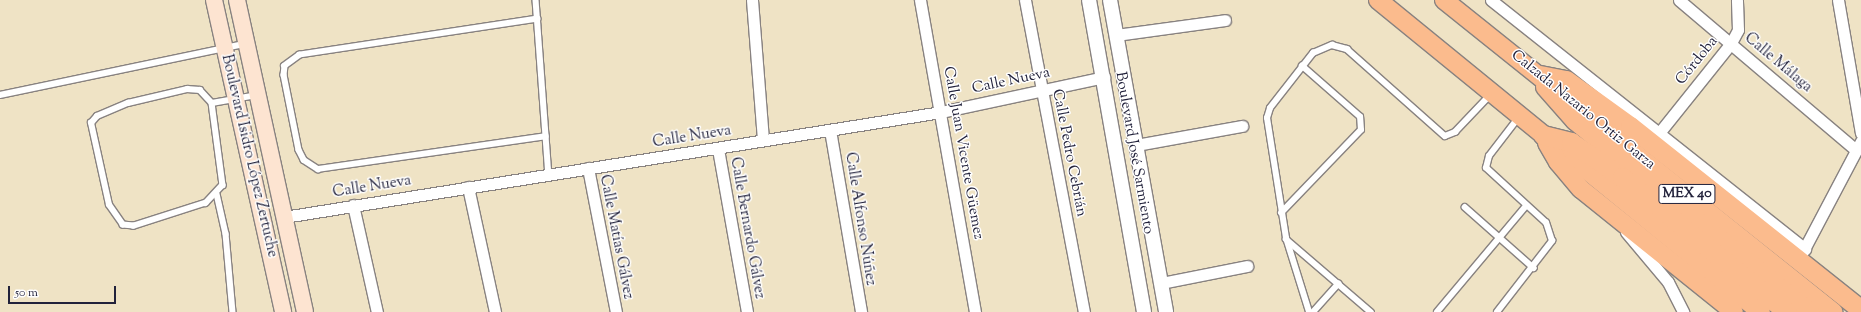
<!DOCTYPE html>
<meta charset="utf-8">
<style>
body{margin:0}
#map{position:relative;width:1861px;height:312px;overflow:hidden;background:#efe3c5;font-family:"Sorts Mill Goudy",serif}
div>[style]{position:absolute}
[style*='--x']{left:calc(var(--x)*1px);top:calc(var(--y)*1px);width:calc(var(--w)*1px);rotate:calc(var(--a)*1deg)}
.roads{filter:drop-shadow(1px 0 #888280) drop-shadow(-1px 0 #888280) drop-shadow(0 1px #888280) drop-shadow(0 -1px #888280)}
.service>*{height:5.5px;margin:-2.75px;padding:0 2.75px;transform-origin:2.75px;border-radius:2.75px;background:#fff}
.minor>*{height:11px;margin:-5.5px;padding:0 5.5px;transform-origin:5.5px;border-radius:5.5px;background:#fff}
.tertiary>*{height:14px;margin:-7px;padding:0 7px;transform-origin:7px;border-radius:7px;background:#fff}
.secondary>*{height:16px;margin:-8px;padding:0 8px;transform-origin:8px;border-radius:8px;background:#fde4d1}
.primary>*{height:18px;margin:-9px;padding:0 9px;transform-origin:9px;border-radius:9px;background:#fbbb8d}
.trunk>*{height:19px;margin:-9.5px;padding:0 9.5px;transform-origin:9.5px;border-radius:9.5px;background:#fbbb8d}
span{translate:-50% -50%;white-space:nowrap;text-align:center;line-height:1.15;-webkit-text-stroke:3px #fff;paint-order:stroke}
.shield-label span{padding:1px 3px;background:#fff;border:1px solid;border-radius:3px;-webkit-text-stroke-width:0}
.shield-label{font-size:14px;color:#22223b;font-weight:700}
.street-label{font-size:15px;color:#22223b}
.scale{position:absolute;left:8px;top:286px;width:108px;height:18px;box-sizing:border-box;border:2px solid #22223b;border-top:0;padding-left:5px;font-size:12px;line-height:14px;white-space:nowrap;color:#22223b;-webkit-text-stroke:3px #fff;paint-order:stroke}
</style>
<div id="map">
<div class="roads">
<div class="service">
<i style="--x:536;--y:0;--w:175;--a:85.8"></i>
<i style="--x:538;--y:19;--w:241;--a:171.4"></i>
<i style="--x:300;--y:55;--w:19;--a:144"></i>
<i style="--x:285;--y:66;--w:9;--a:96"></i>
<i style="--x:284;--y:75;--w:76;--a:78.7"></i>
<i style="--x:299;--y:150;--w:11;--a:63"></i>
<i style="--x:304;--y:160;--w:17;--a:33"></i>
<i style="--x:318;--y:169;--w:230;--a:-8.2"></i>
<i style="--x:187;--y:89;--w:13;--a:4"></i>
<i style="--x:200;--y:90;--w:18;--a:47"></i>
<i style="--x:212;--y:103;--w:83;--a:82.4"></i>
<i style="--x:223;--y:185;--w:25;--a:133"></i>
<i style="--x:206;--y:203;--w:76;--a:162.3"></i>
<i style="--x:134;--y:226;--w:11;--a:-175"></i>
<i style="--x:123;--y:225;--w:24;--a:-125"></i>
<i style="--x:109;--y:205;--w:84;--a:-102.4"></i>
<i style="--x:91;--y:123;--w:9;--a:-49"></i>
<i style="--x:97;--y:116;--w:34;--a:-23"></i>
<i style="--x:128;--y:103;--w:61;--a:-13.3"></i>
<i style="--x:0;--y:95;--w:250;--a:-11.8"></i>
<i style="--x:212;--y:103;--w:46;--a:-10.1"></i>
<i style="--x:217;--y:194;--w:41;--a:77.3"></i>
<i style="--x:226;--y:234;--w:78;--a:84.9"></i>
<i style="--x:1465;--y:207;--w:92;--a:41.5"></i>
<i style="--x:1281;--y:213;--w:115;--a:-46.1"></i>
<i style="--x:1361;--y:130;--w:13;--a:-94"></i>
<i style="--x:1360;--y:117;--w:77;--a:-138.7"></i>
<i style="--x:1286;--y:239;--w:112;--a:40.7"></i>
<i style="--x:1309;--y:312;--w:77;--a:-107.3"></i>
<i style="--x:1286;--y:238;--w:121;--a:-99"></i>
<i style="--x:1267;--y:118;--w:10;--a:-73"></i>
<i style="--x:1270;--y:108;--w:70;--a:-52"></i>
<i style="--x:1313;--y:53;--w:21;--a:-23"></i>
<i style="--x:1332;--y:45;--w:16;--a:15"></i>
<i style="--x:1347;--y:49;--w:131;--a:41.6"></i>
<i style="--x:1445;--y:136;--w:11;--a:-22"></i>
<i style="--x:1455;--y:132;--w:52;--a:-46.5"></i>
<i style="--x:1313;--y:312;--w:38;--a:-48"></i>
<i style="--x:1437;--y:312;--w:138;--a:-50"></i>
<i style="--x:1497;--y:312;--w:90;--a:-52.2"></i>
<i style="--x:1552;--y:241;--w:19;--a:-108"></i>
<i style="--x:1546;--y:223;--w:81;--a:-137.5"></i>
<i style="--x:1486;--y:168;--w:12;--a:-76"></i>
<i style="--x:1489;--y:156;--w:49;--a:-52.4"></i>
</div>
<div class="minor">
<i style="--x:752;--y:0;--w:140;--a:85.5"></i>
<i style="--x:920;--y:0;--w:317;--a:80"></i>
<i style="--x:1025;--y:0;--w:318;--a:79.3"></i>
<i style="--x:1491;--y:0;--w:401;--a:38.4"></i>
<i style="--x:1679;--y:0;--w:232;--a:40.3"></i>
<i style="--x:1838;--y:0;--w:135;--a:80.2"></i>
<i style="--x:1116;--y:35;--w:110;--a:-7.8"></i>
<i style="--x:830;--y:130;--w:185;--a:80.3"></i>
<i style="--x:1659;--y:133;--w:115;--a:-51.3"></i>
<i style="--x:1731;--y:43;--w:15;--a:-62"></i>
<i style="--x:1738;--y:30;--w:30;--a:-92"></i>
<i style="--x:1136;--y:145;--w:108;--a:-10.2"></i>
<i style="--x:718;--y:149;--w:166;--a:79.9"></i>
<i style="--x:588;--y:168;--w:147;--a:79"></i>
<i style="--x:468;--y:187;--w:128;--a:77.8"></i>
<i style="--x:353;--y:205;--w:110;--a:77.4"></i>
<i style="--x:284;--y:217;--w:665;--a:-9.08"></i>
<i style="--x:941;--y:112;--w:167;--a:-12.1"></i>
<i style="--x:1626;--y:232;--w:65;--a:50"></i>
<i style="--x:1668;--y:282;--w:34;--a:63"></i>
<i style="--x:1801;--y:255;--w:129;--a:-62.2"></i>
<i style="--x:1161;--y:283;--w:88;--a:-11.2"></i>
</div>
<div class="tertiary">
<i style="--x:1089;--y:0;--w:317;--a:80"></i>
<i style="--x:1110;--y:0;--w:317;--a:79.8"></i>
</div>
<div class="secondary">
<i style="--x:214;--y:0;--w:320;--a:77.5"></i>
<i style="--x:237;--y:0;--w:319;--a:77.7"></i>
</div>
<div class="primary">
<i style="--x:1378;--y:0;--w:494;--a:39.2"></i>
<i style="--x:1444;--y:0;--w:499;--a:38.7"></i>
<i style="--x:1545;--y:87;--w:45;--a:48.6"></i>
<i style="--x:1575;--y:121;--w:303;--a:39.1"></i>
<i style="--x:1547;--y:143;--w:22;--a:60"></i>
<i style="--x:1558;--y:162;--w:35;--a:50"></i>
<i style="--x:1581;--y:189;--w:196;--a:38.8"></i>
</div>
<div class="trunk">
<i style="--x:1540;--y:75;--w:26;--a:11"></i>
<i style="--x:1566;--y:80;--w:79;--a:35.7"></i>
<i style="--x:1630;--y:126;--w:295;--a:38.5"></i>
<i style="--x:1543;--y:135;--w:29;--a:14"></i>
<i style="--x:1571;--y:142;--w:62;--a:34.5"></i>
<i style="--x:1622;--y:177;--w:213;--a:39.3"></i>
</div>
</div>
<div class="shield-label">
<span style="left:1687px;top:194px">MEX 40</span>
</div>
<div class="street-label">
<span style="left:1697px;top:61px;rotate:-51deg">Córdoba</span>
<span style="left:1778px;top:63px;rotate:40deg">Calle Málaga</span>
<span style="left:1011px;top:81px;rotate:-12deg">Calle Nueva</span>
<span style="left:1583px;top:110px;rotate:39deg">Calzada Nazario Ortiz Garza</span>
<span style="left:692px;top:137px;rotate:-9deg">Calle Nueva</span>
<span style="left:963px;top:153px;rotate:80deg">Calle Juan Vicente Güemez</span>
<span style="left:1069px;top:153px;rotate:79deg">Calle Pedro Cebrián</span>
<span style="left:1134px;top:153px;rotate:80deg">Boulevard José Sarmiento</span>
<span style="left:249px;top:156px;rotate:77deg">Boulevard Isidro López Zertuche</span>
<span style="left:372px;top:187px;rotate:-9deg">Calle Nueva</span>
<span style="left:860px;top:219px;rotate:81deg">Calle Alfonso Núñez</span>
<span style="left:747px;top:228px;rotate:80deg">Calle Bernardo Gálvez</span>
<span style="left:616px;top:237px;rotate:79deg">Calle Matías Gálvez</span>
</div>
<div class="scale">50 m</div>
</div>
